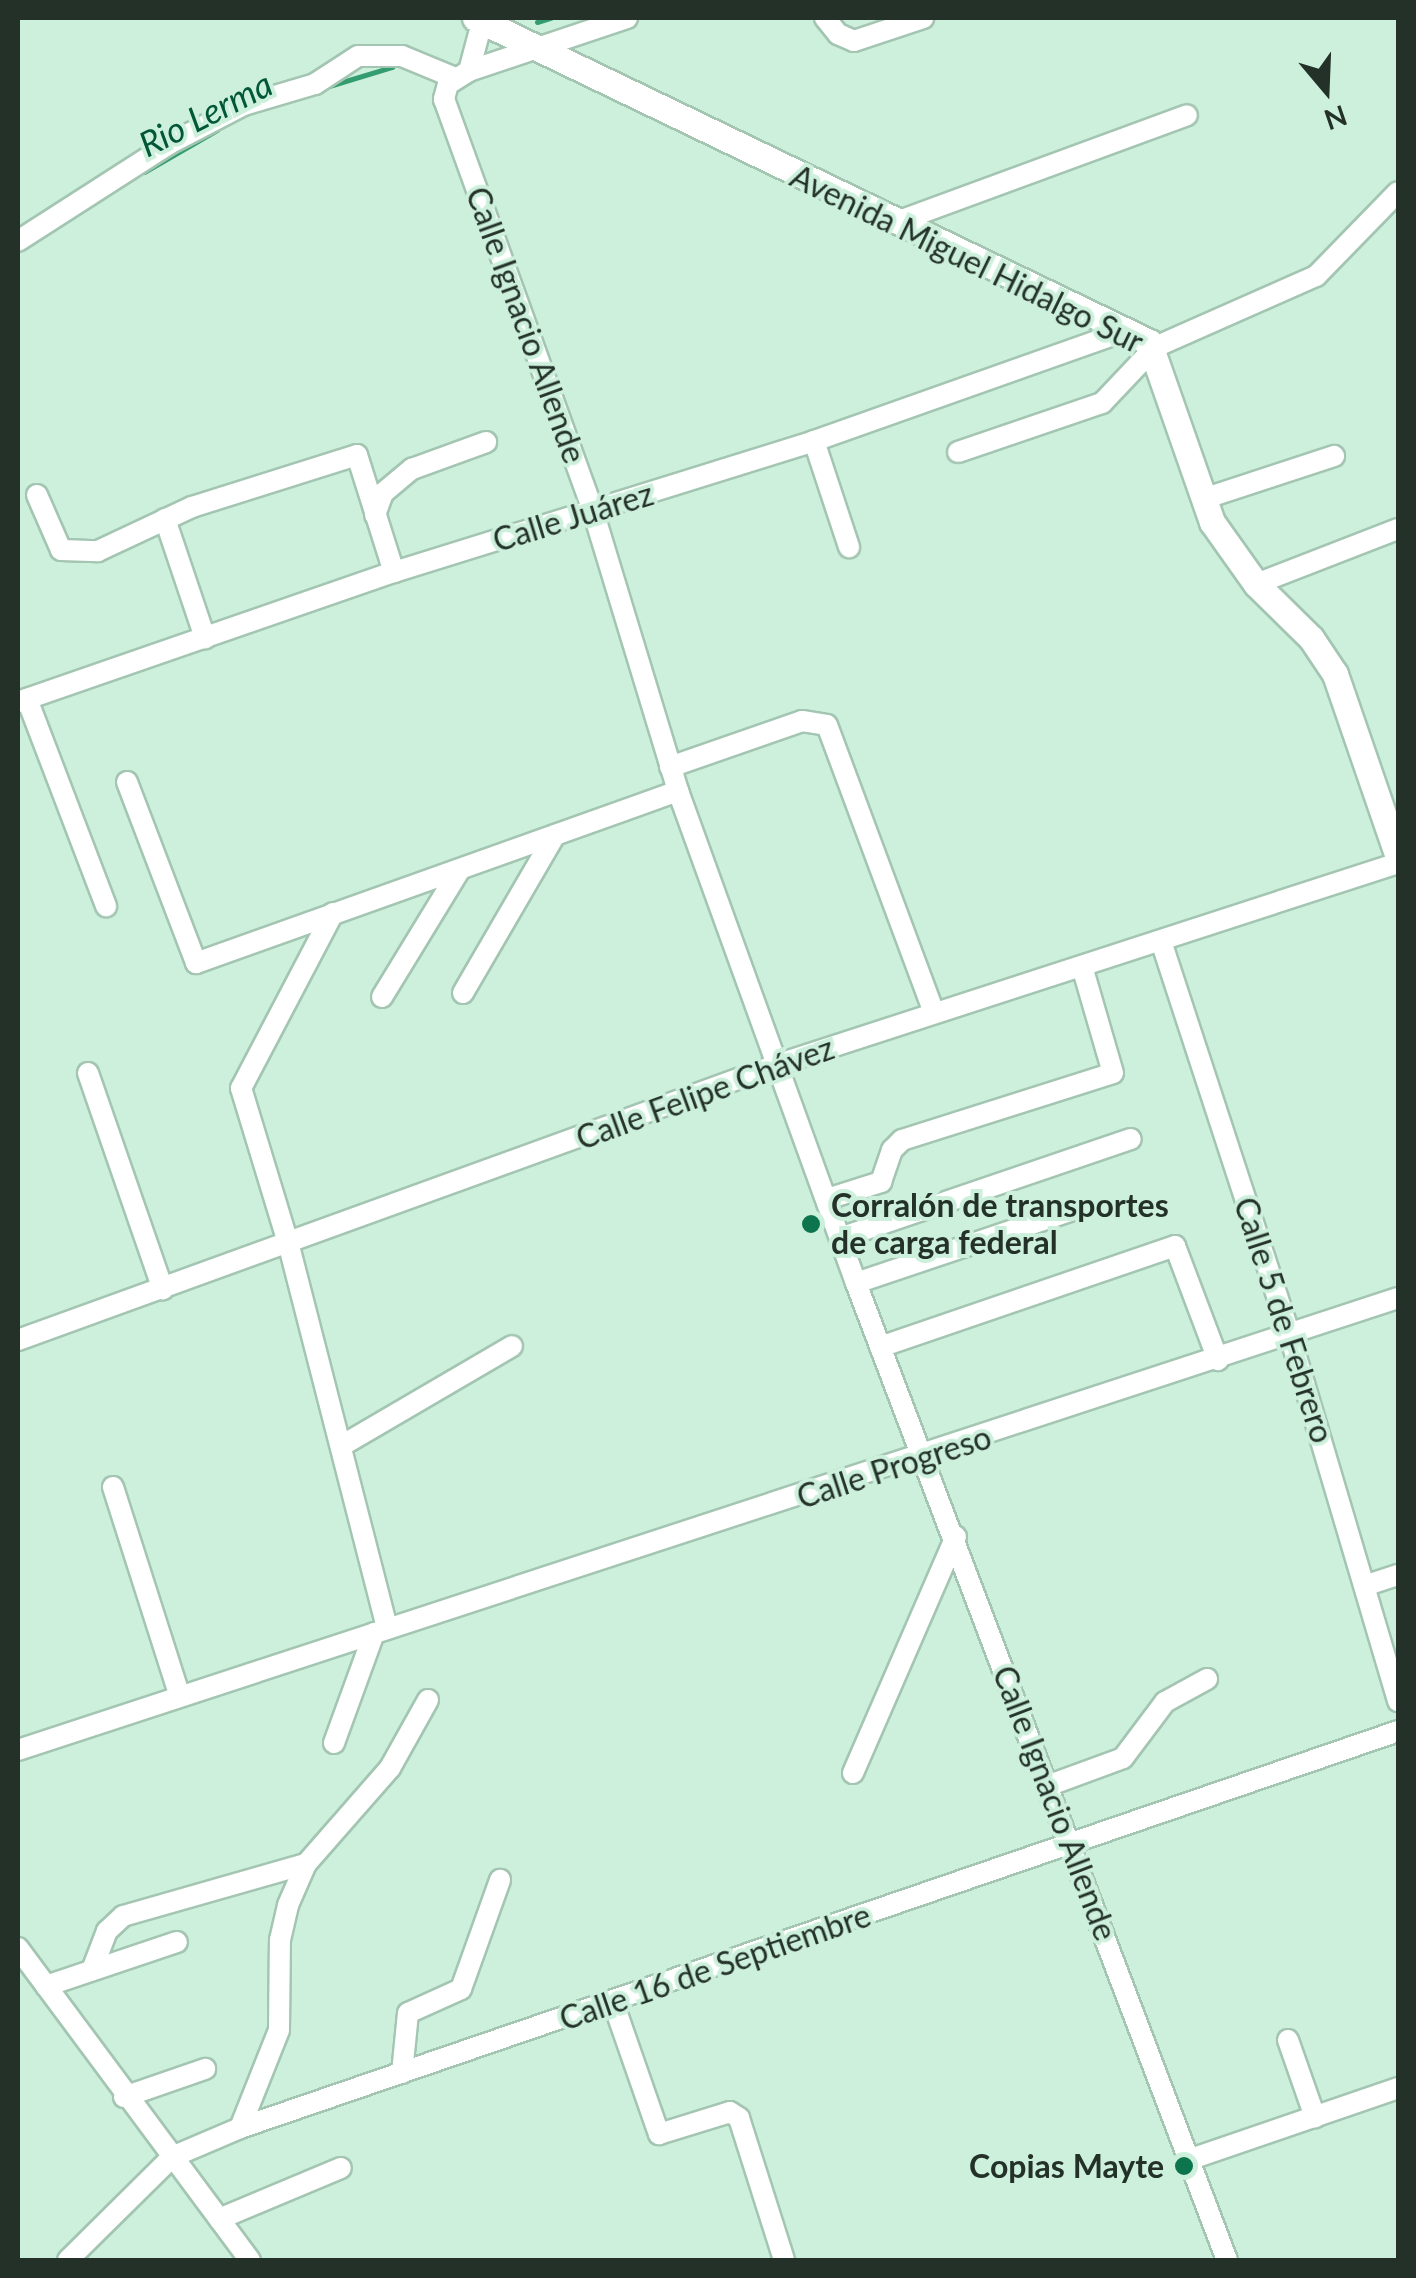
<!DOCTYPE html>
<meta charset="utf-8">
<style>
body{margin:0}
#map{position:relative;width:1416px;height:2278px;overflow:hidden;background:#cdf0dc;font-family:Lato,sans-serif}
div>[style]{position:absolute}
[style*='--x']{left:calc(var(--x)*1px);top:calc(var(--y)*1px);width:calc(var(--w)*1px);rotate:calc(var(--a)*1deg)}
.stream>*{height:5px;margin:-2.5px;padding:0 2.5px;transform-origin:2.5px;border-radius:2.5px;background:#339d6f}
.roads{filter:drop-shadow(2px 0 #a3c5b2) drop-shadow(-2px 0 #a3c5b2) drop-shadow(0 2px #a3c5b2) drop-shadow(0 -2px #a3c5b2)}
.minor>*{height:20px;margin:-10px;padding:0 10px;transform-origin:10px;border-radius:10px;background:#fff}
.major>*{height:25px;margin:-12.5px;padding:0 12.5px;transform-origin:12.5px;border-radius:12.5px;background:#fff}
.dots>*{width:28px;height:28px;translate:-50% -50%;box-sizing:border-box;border:5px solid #cdf0dc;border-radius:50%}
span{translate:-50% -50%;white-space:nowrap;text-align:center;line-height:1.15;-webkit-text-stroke:8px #cdf0dc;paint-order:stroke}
.street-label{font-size:32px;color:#233129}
.poi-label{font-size:32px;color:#233129;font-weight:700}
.left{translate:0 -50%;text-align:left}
.right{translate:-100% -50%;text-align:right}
.water-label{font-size:35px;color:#025738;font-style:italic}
.frame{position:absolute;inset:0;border:20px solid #233129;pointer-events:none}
.north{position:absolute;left:1276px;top:40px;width:100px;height:100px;-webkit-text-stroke:8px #cdf0dc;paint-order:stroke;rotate:161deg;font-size:28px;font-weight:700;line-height:40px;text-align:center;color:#233129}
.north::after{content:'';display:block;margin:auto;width:35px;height:45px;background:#233129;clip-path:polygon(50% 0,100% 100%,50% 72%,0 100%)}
</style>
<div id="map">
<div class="stream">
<i style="--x:537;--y:22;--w:14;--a:-17"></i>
<i style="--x:329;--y:86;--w:66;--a:-16.8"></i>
<i style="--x:144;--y:172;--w:84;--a:-29.9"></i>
</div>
<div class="roads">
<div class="minor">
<i style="--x:627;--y:18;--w:167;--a:161.5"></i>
<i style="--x:469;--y:71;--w:25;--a:148"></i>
<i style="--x:448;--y:84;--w:16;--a:105"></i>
<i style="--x:444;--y:99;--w:438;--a:70.1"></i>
<i style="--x:593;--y:511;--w:293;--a:73.1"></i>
<i style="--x:678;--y:791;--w:523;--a:70.11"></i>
<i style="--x:856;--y:1283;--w:1045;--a:69.21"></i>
<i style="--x:825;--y:18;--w:21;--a:51"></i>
<i style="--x:838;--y:34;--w:17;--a:24"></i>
<i style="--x:854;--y:41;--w:73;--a:-18.4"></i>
<i style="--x:469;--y:71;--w:51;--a:-75.1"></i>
<i style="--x:894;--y:223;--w:312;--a:-20.2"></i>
<i style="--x:18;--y:241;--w:179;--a:-32.7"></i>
<i style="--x:169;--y:144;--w:85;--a:-27.5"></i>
<i style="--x:244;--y:105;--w:74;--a:-16.5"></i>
<i style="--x:315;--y:84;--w:51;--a:-33.1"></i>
<i style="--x:358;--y:56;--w:44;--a:0"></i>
<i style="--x:402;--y:56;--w:57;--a:22.5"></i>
<i style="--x:814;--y:441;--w:112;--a:71.7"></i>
<i style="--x:958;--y:452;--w:152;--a:-18.8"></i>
<i style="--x:1102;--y:403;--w:77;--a:-46.6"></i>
<i style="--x:1155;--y:347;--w:176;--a:-23.8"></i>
<i style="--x:1316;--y:276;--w:117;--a:-45.7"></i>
<i style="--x:37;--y:495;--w:60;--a:66.4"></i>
<i style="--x:61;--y:550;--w:37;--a:2"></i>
<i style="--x:98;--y:551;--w:104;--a:-25.1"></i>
<i style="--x:192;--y:507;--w:173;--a:-17.5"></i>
<i style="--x:357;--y:455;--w:123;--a:72.5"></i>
<i style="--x:1203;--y:499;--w:138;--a:-18.2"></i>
<i style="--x:375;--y:515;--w:23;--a:-70"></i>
<i style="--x:383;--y:493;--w:38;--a:-40"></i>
<i style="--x:412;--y:469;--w:79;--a:-20"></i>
<i style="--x:165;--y:519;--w:126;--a:71.4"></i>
<i style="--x:1256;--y:584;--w:152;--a:-21.2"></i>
<i style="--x:27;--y:699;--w:222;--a:69.1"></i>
<i style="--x:18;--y:702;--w:398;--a:-19.1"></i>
<i style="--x:394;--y:572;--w:440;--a:-17.3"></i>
<i style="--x:814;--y:441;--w:332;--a:-19.5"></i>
<i style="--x:670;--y:767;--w:140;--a:-19.2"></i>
<i style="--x:802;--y:721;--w:25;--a:9"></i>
<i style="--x:827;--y:725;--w:307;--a:69.6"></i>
<i style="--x:127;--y:782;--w:194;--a:69.1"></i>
<i style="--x:196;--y:963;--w:512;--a:-19.64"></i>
<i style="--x:333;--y:913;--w:198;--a:117.7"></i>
<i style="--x:241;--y:1088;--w:165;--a:73.1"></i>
<i style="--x:289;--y:1246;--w:395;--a:75.6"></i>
<i style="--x:1161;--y:941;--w:416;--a:71.9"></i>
<i style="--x:1290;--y:1336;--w:381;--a:73.5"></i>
<i style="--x:463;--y:993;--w:183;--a:-59.8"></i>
<i style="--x:382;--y:997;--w:148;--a:-58.6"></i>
<i style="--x:88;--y:1073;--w:229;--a:70.9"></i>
<i style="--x:827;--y:1199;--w:57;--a:-17.5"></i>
<i style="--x:881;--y:1182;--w:34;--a:-71"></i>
<i style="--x:892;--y:1150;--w:14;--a:-45"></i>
<i style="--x:902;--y:1140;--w:221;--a:-17.6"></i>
<i style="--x:1113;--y:1073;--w:111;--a:-106.2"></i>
<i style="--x:840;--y:1238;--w:307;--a:-18.8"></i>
<i style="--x:856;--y:1283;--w:232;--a:-18.6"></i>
<i style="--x:18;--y:1340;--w:810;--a:-19.93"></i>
<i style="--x:779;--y:1064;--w:651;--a:-17.99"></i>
<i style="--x:880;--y:1347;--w:312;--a:-18.9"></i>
<i style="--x:1175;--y:1246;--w:122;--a:69.3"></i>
<i style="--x:341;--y:1446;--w:198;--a:-30.3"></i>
<i style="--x:113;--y:1487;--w:217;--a:72.3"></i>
<i style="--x:1367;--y:1585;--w:33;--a:-18"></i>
<i style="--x:334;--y:1743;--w:117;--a:-70"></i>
<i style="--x:18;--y:1750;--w:1452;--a:-18.14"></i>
<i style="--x:853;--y:1773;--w:258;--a:-66.5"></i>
<i style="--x:1047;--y:1786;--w:81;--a:-20.2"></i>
<i style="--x:1123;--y:1758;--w:70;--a:-53.1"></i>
<i style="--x:1165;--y:1702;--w:48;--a:-28.7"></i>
<i style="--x:18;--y:1948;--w:389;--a:53.4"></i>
<i style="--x:92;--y:1970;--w:42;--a:-69"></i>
<i style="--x:107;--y:1931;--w:22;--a:-43"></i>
<i style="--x:123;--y:1916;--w:190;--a:-15.9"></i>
<i style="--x:46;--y:1986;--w:138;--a:-18.6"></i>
<i style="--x:613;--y:2002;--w:140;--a:70.8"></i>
<i style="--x:659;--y:2134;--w:74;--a:-17.2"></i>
<i style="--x:730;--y:2112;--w:11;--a:34"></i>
<i style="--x:739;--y:2118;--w:149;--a:72.4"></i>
<i style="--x:1288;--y:2040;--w:82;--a:70.7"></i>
<i style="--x:402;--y:2073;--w:60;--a:-84.3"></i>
<i style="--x:408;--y:2013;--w:58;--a:-24.4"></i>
<i style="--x:461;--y:1989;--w:116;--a:-70.3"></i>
<i style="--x:124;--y:2097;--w:86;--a:-19.1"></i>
<i style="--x:240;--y:2128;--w:105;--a:-68.3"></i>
<i style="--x:279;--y:2030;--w:90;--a:-89.4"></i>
<i style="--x:280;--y:1940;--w:36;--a:-77"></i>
<i style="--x:288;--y:1905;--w:45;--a:-66.3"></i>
<i style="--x:306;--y:1864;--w:128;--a:-48.8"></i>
<i style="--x:390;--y:1768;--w:78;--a:-60.8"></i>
<i style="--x:1191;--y:2159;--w:219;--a:-18.9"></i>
<i style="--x:219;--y:2219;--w:132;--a:-22.7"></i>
<i style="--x:68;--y:2260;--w:146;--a:-44.7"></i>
<i style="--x:172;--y:2157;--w:74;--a:-23.1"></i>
<i style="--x:240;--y:2128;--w:1224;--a:-18.92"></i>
</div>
<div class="major">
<i style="--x:475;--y:18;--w:748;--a:25.67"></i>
<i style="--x:1149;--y:342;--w:191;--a:70.7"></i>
<i style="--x:1212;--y:522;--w:76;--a:54.6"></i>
<i style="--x:1256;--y:584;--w:77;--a:44.5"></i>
<i style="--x:1311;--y:638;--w:43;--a:56.3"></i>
<i style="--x:1335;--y:674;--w:194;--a:71"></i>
</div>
</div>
<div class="dots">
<i style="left:811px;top:1224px;background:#0d754e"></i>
<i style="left:1184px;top:2166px;background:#0d754e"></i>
</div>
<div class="street-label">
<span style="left:967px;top:259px;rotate:26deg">Avenida Miguel Hidalgo Sur</span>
<span style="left:526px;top:325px;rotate:70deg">Calle Ignacio Allende</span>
<span style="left:573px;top:517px;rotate:-17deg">Calle Juárez</span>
<span style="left:705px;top:1093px;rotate:-20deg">Calle Felipe Chávez</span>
<span style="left:1284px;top:1320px;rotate:72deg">Calle 5 de Febrero</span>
<span style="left:894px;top:1467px;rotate:-18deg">Calle Progreso</span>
<span style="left:1055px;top:1803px;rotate:69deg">Calle Ignacio Allende</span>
<span style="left:715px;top:1967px;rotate:-19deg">Calle 16 de Septiembre</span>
</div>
<div class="poi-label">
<span class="left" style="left:831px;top:1224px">Corralón de transportes<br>de carga federal</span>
<span class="right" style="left:1164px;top:2166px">Copias Mayte</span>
</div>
<div class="water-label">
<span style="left:205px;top:113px;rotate:-27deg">Rio Lerma</span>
</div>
<div class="frame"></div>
<div class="north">N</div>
</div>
